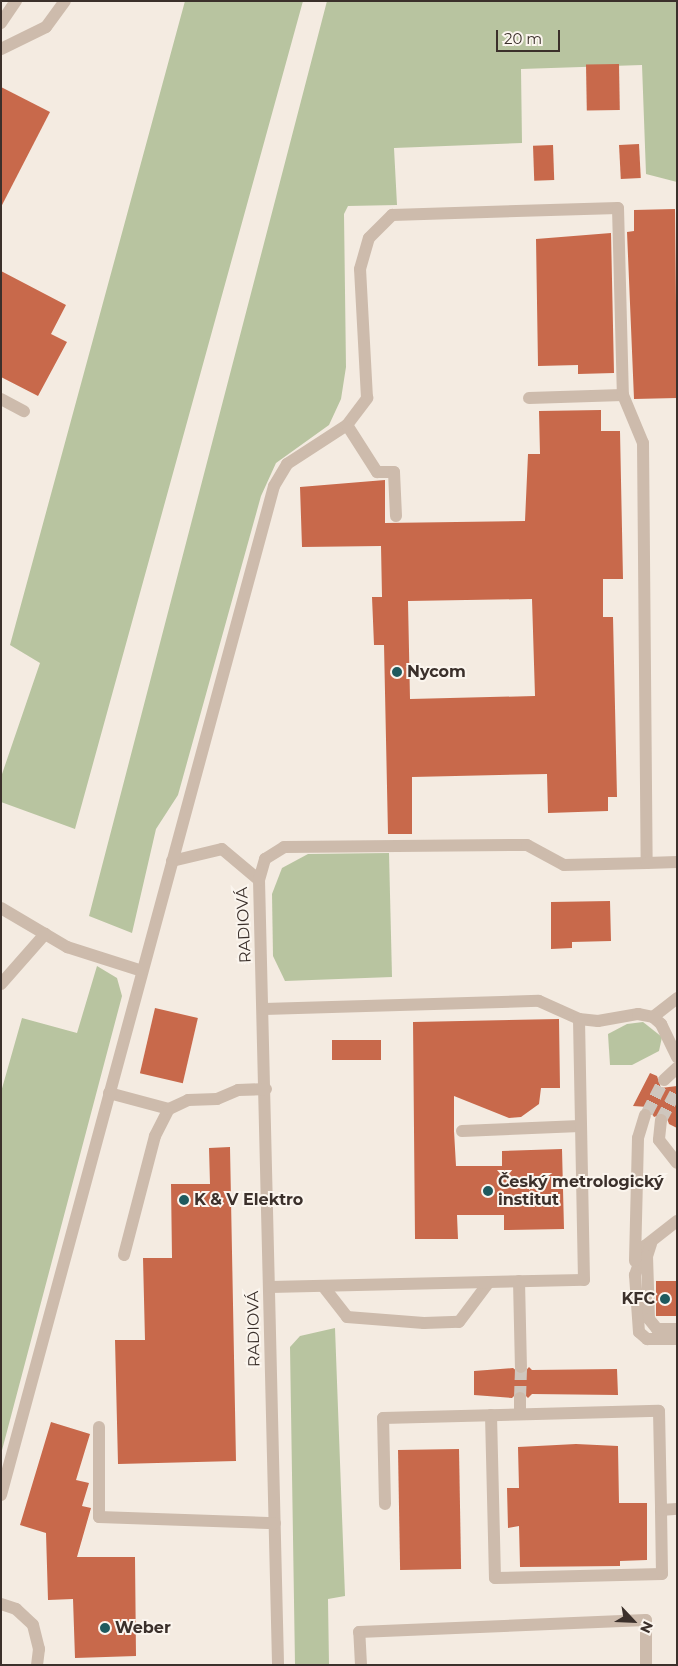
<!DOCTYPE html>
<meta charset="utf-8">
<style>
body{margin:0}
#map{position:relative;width:678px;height:1666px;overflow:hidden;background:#f4ebe1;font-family:Montserrat,sans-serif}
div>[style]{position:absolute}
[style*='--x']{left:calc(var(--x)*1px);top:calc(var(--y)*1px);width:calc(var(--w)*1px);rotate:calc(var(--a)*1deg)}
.green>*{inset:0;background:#b8c4a0}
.building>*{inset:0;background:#c8694b;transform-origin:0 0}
.minor-tunnel>*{height:12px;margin-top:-6px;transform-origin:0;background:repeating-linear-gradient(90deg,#cfc6bd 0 12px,transparent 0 18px)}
.minor>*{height:12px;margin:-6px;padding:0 6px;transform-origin:6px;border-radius:6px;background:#cdbbac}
.dots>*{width:14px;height:14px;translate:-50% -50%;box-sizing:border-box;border:2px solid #fbf5ee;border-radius:50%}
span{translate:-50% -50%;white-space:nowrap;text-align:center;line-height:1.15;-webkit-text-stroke:4px #fbf5ee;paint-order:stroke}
.poi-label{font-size:16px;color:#3b302b;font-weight:700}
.left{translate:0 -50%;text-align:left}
.right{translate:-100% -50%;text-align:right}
.street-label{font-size:16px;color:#3b302b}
.frame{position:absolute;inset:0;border:2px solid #3b302b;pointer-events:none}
.north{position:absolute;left:608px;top:1596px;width:50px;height:50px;-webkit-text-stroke:4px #fbf5ee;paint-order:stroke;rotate:115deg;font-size:14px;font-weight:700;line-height:20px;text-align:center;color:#3b302b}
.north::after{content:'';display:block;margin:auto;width:18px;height:22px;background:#3b302b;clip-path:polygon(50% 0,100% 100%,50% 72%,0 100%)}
.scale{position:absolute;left:496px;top:30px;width:64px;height:22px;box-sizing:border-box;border:2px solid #3b302b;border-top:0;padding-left:6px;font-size:15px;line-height:18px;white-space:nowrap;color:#3b302b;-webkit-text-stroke:4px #fbf5ee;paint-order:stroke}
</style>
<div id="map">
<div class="green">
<i style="clip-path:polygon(185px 1px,303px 1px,75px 829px,1px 802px,1px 777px,40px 663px,10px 645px)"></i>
<i style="clip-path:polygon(327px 1px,677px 1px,677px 182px,646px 174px,642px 65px,521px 69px,522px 143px,394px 148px,397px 205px,348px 206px,344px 214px,346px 367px,341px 399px,329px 425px,276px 463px,261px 496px,178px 795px,156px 829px,132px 933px,89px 916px)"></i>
<i style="clip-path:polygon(389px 853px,392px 977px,285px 981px,273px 956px,272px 894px,282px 868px,308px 854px)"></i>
<i style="clip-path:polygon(97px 966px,117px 978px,122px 996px,1px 1454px,1px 1092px,22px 1018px,77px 1033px)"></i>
<i style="clip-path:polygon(643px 1022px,662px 1037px,659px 1051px,632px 1065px,610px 1065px,608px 1034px,627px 1024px)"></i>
<i style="clip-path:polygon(335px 1328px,345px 1596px,328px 1599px,329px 1665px,295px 1665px,290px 1347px,300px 1336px)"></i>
</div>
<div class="building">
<i style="left:619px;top:64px;width:46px;height:33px;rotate:89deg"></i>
<i style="clip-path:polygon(1px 87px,50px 112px,1px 207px)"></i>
<i style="left:639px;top:144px;width:34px;height:20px;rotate:87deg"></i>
<i style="left:553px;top:145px;width:35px;height:20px;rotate:88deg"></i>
<i style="clip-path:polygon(675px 209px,677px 398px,634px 399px,627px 232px,634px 231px,634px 210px)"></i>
<i style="clip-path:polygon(611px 233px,614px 373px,578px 374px,578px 365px,538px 366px,536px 239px)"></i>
<i style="clip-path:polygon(1px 271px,66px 305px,51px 334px,67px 342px,38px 396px,1px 377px)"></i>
<i style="clip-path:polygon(evenodd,601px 410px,601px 431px,620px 431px,623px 579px,603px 579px,603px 617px,613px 617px,617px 797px,608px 797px,608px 811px,548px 813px,547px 774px,412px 777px,412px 834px,388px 834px,384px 645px,374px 645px,372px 597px,382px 597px,381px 546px,302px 547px,300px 487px,385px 480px,385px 523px,525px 521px,528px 454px,540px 454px,539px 411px,601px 410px,532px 599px,535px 696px,410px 699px,408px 601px,532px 599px)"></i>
<i style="clip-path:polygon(610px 901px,611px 941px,572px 942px,572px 948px,551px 949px,551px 902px)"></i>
<i style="left:155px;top:1008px;width:44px;height:67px;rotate:13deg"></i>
<i style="clip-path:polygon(559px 1019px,560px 1088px,541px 1088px,539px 1104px,521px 1117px,509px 1118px,454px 1096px,454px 1131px,456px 1166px,502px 1166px,502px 1151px,562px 1149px,564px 1229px,504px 1230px,504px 1215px,457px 1215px,458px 1239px,415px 1239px,413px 1022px)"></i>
<i style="left:381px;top:1040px;width:20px;height:49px;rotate:90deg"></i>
<i style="clip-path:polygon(650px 1073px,657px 1076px,661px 1088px,677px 1086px,677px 1128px,669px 1124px,665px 1113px,654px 1117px,648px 1107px,633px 1106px)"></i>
<i style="clip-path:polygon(230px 1147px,236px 1461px,118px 1464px,115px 1340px,145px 1340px,143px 1258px,172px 1258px,171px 1184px,210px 1184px,209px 1148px)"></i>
<i style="left:656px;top:1281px;width:21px;height:35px"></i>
<i style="clip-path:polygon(529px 1367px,532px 1370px,617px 1369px,618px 1395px,532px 1394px,528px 1398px,520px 1390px,512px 1398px,474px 1395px,474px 1371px,513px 1368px,522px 1375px)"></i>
<i style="clip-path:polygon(51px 1422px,90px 1434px,76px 1480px,89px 1483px,82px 1506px,91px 1508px,77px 1557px,135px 1557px,136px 1656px,75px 1658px,73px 1599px,48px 1600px,46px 1533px,20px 1525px)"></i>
<i style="clip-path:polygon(576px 1444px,618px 1446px,619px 1503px,647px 1503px,647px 1560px,620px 1561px,620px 1566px,520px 1567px,519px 1526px,508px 1528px,507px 1488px,519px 1488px,518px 1447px)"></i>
<i style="left:459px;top:1449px;width:120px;height:61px;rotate:89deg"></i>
</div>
<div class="minor-tunnel">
<i style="--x:647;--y:1113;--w:37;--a:-63"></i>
<i style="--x:661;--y:1120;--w:34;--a:-62"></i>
<i style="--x:520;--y:1398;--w:31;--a:-88"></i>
</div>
<div class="minor">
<i style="--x:1;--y:23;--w:27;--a:-56"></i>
<i style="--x:1;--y:49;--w:50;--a:-26.1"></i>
<i style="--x:46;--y:27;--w:32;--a:-54"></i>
<i style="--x:529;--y:398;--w:94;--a:-1.8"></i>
<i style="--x:1;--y:399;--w:26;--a:28"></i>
<i style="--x:347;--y:425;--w:56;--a:57.4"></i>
<i style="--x:377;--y:472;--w:17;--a:0"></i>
<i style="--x:394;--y:472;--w:44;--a:87.4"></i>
<i style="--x:172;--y:861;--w:51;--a:-13.5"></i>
<i style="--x:222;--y:849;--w:48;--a:40"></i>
<i style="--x:259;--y:880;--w:785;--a:88.61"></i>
<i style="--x:259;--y:880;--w:22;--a:-74"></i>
<i style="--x:265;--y:859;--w:22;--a:-32"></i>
<i style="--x:284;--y:847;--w:243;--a:-0.5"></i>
<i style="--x:527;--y:845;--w:42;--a:28.4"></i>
<i style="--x:564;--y:865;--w:83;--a:-1.4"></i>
<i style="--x:1;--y:908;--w:77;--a:30.6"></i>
<i style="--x:67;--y:947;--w:79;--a:17.7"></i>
<i style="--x:1;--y:984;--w:67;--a:-48.7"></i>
<i style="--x:264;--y:1009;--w:275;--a:-1.7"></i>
<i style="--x:539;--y:1001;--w:44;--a:24.2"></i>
<i style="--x:579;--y:1019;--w:19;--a:6"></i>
<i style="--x:598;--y:1021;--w:41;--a:-9.9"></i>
<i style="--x:638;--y:1014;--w:15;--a:11"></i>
<i style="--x:653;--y:1017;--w:11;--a:41"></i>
<i style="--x:661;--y:1024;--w:37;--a:64"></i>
<i style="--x:653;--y:1017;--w:31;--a:-38"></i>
<i style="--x:664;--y:1080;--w:18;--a:-43"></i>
<i style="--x:109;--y:1093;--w:62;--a:14.9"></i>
<i style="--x:661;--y:1120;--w:20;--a:96"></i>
<i style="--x:659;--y:1140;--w:29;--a:52"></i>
<i style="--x:462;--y:1131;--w:118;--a:-2.4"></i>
<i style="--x:677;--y:1221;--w:41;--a:142"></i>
<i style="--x:645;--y:1246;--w:31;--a:109"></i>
<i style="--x:635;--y:1275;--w:57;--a:86"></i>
<i style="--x:639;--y:1332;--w:11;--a:41"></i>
<i style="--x:647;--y:1339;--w:30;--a:0"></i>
<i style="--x:651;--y:1244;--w:13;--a:108"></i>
<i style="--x:647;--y:1256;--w:63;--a:88.2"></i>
<i style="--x:649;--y:1319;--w:13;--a:51"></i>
<i style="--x:657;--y:1329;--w:20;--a:0"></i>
<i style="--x:124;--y:1255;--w:123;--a:-75.4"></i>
<i style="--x:155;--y:1136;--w:30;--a:-63"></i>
<i style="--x:169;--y:1109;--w:21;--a:-25"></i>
<i style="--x:188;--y:1100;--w:29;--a:-2"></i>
<i style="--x:217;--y:1099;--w:23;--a:-23"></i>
<i style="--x:238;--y:1090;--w:28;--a:-2"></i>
<i style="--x:635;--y:1261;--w:123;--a:-88.6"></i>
<i style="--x:638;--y:1138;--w:24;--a:-73"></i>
<i style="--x:519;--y:1281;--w:86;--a:88.7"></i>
<i style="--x:323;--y:1286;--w:39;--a:52"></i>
<i style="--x:347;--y:1317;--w:77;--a:4.5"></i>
<i style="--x:424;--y:1323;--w:35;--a:-2"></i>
<i style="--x:459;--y:1322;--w:50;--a:-53.1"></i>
<i style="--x:270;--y:1287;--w:314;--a:-1.3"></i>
<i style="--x:584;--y:1280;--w:261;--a:-91.1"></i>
<i style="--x:520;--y:1414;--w:16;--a:-90"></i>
<i style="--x:491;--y:1415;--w:163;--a:88.6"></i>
<i style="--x:495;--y:1578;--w:167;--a:-1.4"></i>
<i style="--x:662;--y:1574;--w:64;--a:-90.9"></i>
<i style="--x:99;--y:1427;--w:90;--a:90"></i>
<i style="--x:99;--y:1517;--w:176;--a:2"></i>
<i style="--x:1;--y:1495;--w:1045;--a:-74.86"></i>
<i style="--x:274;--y:486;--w:26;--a:-59"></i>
<i style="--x:287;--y:464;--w:72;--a:-33"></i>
<i style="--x:347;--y:425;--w:34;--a:-53"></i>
<i style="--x:367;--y:398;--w:129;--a:-93.1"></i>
<i style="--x:360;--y:269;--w:32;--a:-74"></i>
<i style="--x:369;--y:238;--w:33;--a:-45"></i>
<i style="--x:392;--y:215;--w:226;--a:-1.8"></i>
<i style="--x:618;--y:208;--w:187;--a:88.5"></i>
<i style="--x:623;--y:395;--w:52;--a:67.4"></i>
<i style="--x:643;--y:443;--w:420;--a:89.5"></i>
<i style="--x:647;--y:863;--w:30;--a:-2"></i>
<i style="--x:385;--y:1504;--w:86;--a:-91.3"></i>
<i style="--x:383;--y:1418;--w:276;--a:-1.5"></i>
<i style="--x:659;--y:1411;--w:99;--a:88.8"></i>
<i style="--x:661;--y:1510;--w:16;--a:-4"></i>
<i style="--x:1;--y:1604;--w:16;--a:18"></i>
<i style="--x:16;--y:1609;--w:23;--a:43"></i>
<i style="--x:33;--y:1625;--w:25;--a:76"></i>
<i style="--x:39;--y:1649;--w:16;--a:97"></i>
<i style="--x:361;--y:1665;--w:33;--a:-93"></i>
<i style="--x:359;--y:1632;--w:287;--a:-2.4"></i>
<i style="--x:646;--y:1620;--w:45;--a:90"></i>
</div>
<div class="dots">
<i style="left:397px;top:672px;background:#1f5a5e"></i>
<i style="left:488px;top:1191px;background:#1f5a5e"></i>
<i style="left:184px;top:1200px;background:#1f5a5e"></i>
<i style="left:665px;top:1299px;background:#1f5a5e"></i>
<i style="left:105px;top:1628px;background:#1f5a5e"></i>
</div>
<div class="poi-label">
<span class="left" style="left:407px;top:672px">Nycom</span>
<span class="left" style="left:498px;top:1191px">Český metrologický<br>institut</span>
<span class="left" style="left:194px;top:1200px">K &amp; V Elektro</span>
<span class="right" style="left:655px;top:1299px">KFC</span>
<span class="left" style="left:115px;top:1628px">Weber</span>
</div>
<div class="street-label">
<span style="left:244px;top:925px;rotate:-93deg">RADIOVÁ</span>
<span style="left:254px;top:1329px;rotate:-91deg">RADIOVÁ</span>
</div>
<div class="frame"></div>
<div class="north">N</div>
<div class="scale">20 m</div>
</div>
